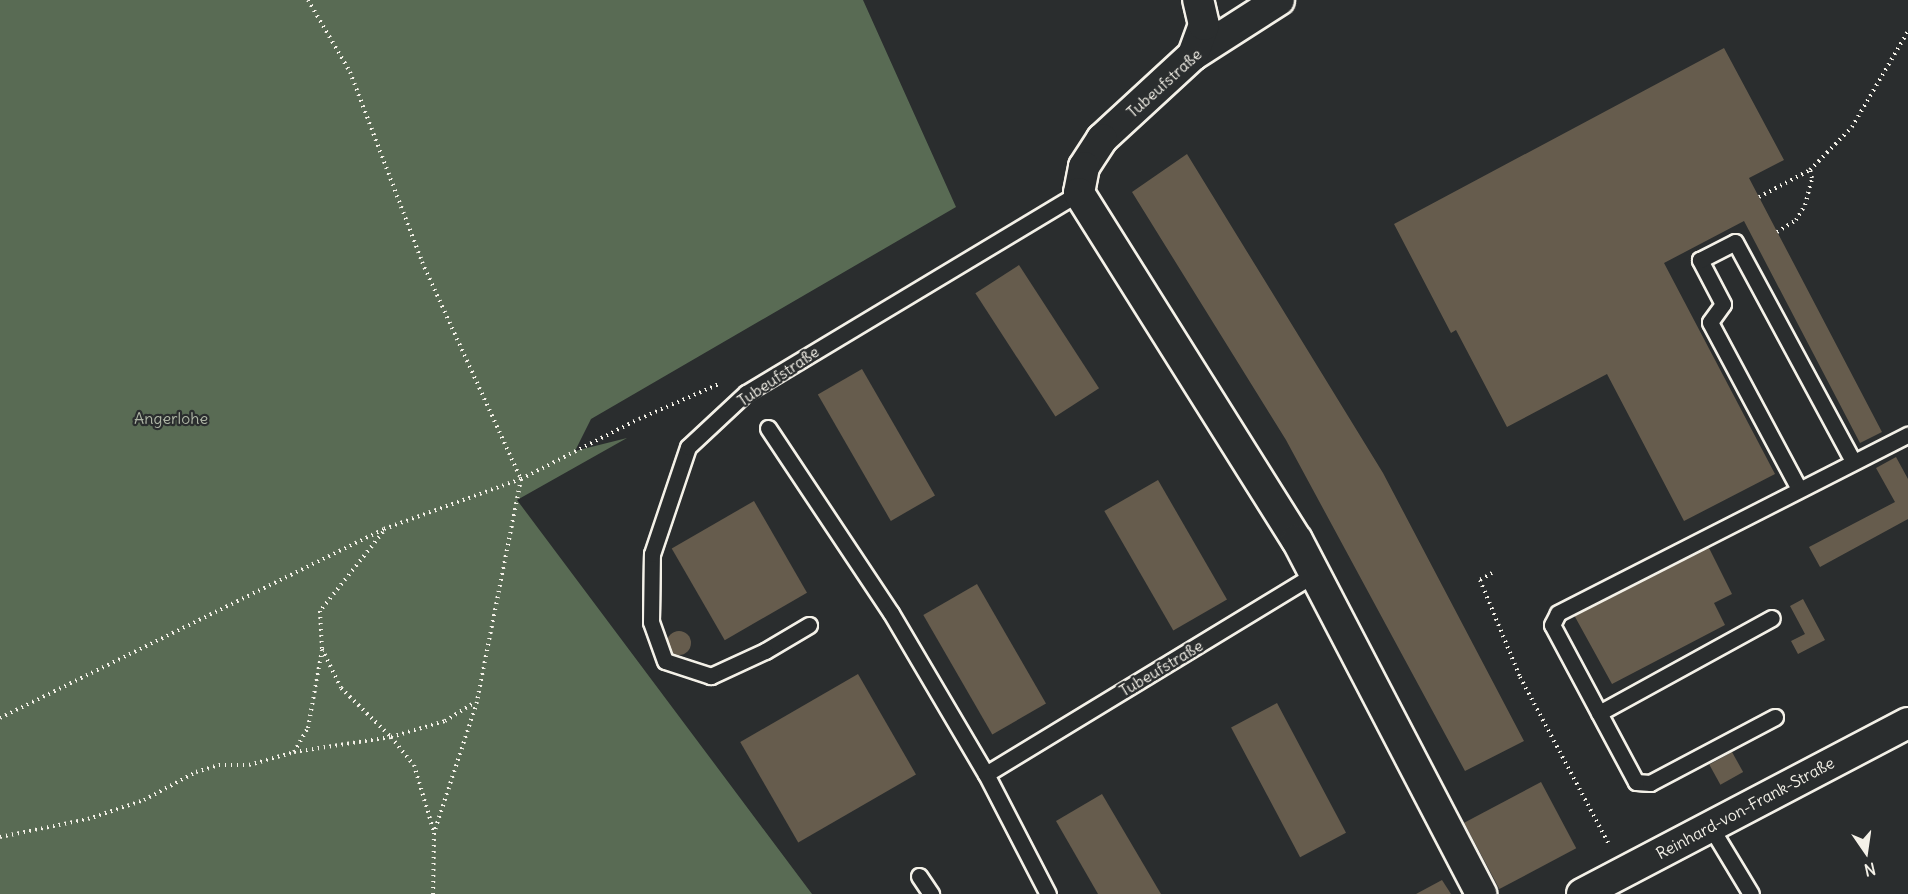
<!DOCTYPE html>
<meta charset="utf-8">
<style>
body{margin:0}
#map{position:relative;width:1908px;height:894px;overflow:hidden;background:#2a2d2e;font-family:Delius,sans-serif}
div>[style]{position:absolute}
[style*='--x']{left:calc(var(--x)*1px);top:calc(var(--y)*1px);width:calc(var(--w)*1px);rotate:calc(var(--a)*1deg)}
.green>*{inset:0;background:#596b54}
.building>*{inset:0;background:#665c4d;transform-origin:0 0}
.round{border-radius:50%}
.path>*{height:4px;margin-top:-2px;transform-origin:0;background:repeating-linear-gradient(90deg,#f4f1e8 0 1.5px,transparent 0 6px)}
.roads{filter:drop-shadow(2px 0 #f4f1e8) drop-shadow(-2px 0 #f4f1e8) drop-shadow(0 2px #f4f1e8) drop-shadow(0 -2px #f4f1e8)}
.service>*{height:15px;margin:-7.5px;padding:0 7.5px;transform-origin:7.5px;border-radius:7.5px;background:#2a2d2e}
.minor>*{height:30px;margin:-15px;padding:0 15px;transform-origin:15px;border-radius:15px;background:#2a2d2e}
span{translate:-50% -50%;white-space:nowrap;text-align:center;line-height:1.15;-webkit-text-stroke:4.5px #2a2d2e;paint-order:stroke}
.street-label{font-size:16px;color:#f4f1e8}
.park-label{font-size:16px;color:#aeb5a5}
.north{position:absolute;left:1836px;top:822px;width:60px;height:60px;-webkit-text-stroke:4px #2a2d2e;paint-order:stroke;rotate:167deg;font-size:16px;font-weight:700;line-height:24px;text-align:center;color:#f4f1e8}
.north::after{content:'';display:block;margin:auto;width:21px;height:27px;background:#f4f1e8;clip-path:polygon(50% 0,100% 100%,50% 72%,0 100%)}
</style>
<div id="map">
<div class="green">
<i style="clip-path:polygon(0 0,863px 0,956px 207px,591px 419px,575px 451px,627px 438px,517px 500px,812px 894px,0 894px)"></i>
</div>
<div class="building">
<i style="clip-path:polygon(1724px 48px,1784px 160px,1749px 178px,1882px 432px,1860px 443px,1744px 221px,1664px 263px,1775px 474px,1684px 521px,1607px 374px,1507px 427px,1456px 330px,1451px 333px,1394px 224px)"></i>
<i style="clip-path:polygon(1187px 154px,1383px 473px,1524px 741px,1465px 771px,1286px 440px,1132px 192px)"></i>
<i style="left:1019px;top:265px;width:147px;height:52px;rotate:57deg"></i>
<i style="left:862px;top:369px;width:146px;height:51px;rotate:60deg"></i>
<i style="clip-path:polygon(1896px 457px,1908px 479px,1908px 519px,1820px 567px,1809px 547px,1895px 502px,1876px 468px)"></i>
<i style="left:1158px;top:480px;width:138px;height:62px;rotate:60deg"></i>
<i style="left:754px;top:501px;width:106px;height:95px;rotate:60deg"></i>
<i style="clip-path:polygon(1708px 546px,1732px 594px,1714px 603px,1725px 625px,1612px 684px,1574px 615px)"></i>
<i style="left:977px;top:584px;width:138px;height:62px;rotate:60deg"></i>
<i style="clip-path:polygon(1803px 599px,1825px 640px,1798px 654px,1791px 641px,1805px 634px,1790px 606px)"></i>
<i class="round" style="left:667px;top:631px;width:24px;height:24px"></i>
<i style="left:858px;top:674px;width:116px;height:136px;rotate:60deg"></i>
<i style="left:1277px;top:703px;width:147px;height:52px;rotate:62deg"></i>
<i style="left:1732px;top:752px;width:23px;height:26px;rotate:61deg"></i>
<i style="left:1541px;top:782px;width:75px;height:87px;rotate:62deg"></i>
<i style="clip-path:polygon(1102px 794px,1161px 894px,1098px 894px,1056px 821px)"></i>
<i style="clip-path:polygon(1442px 880px,1451px 894px,1416px 894px)"></i>
</div>
<div class="path">
<i style="--x:308;--y:0;--w:83;--a:59.7"></i>
<i style="--x:350;--y:72;--w:203;--a:69.2"></i>
<i style="--x:422;--y:262;--w:239;--a:65.5"></i>
<i style="--x:521;--y:479;--w:227;--a:101.2"></i>
<i style="--x:477;--y:702;--w:138;--a:108.2"></i>
<i style="--x:434;--y:833;--w:61;--a:90.9"></i>
<i style="--x:1759;--y:197;--w:58;--a:-27.9"></i>
<i style="--x:1810;--y:170;--w:60;--a:-45.7"></i>
<i style="--x:1852;--y:127;--w:111;--a:-59.7"></i>
<i style="--x:1777;--y:232;--w:22;--a:-32"></i>
<i style="--x:1796;--y:220;--w:17;--a:-59"></i>
<i style="--x:1805;--y:205;--w:28;--a:-75"></i>
<i style="--x:1812;--y:178;--w:8;--a:-104"></i>
<i style="--x:383;--y:532;--w:101;--a:128.6"></i>
<i style="--x:320;--y:611;--w:38;--a:87"></i>
<i style="--x:322;--y:649;--w:43;--a:64"></i>
<i style="--x:341;--y:688;--w:70;--a:44.4"></i>
<i style="--x:391;--y:737;--w:36;--a:51"></i>
<i style="--x:414;--y:765;--w:70;--a:73.4"></i>
<i style="--x:1492;--y:573;--w:14;--a:150"></i>
<i style="--x:1480;--y:580;--w:105;--a:67.6"></i>
<i style="--x:1520;--y:677;--w:191;--a:62"></i>
<i style="--x:0;--y:718;--w:428;--a:-26.2"></i>
<i style="--x:384;--y:529;--w:146;--a:-20.1"></i>
<i style="--x:521;--y:479;--w:132;--a:-27"></i>
<i style="--x:639;--y:419;--w:87;--a:-23.6"></i>
<i style="--x:294;--y:752;--w:28;--a:-60"></i>
<i style="--x:308;--y:728;--w:79;--a:-79.8"></i>
<i style="--x:0;--y:837;--w:90;--a:-11.6"></i>
<i style="--x:88;--y:819;--w:59;--a:-18.7"></i>
<i style="--x:144;--y:800;--w:59;--a:-28.3"></i>
<i style="--x:196;--y:772;--w:24;--a:-17"></i>
<i style="--x:219;--y:765;--w:30;--a:0"></i>
<i style="--x:249;--y:765;--w:47;--a:-16.1"></i>
<i style="--x:294;--y:752;--w:98;--a:-8.8"></i>
<i style="--x:391;--y:737;--w:56;--a:-16.5"></i>
<i style="--x:445;--y:721;--w:36;--a:-32"></i>
</div>
<div class="roads">
<div class="service">
<i style="--x:768;--y:428;--w:222;--a:56.4"></i>
<i style="--x:891;--y:613;--w:187;--a:59.5"></i>
<i style="--x:986;--y:774;--w:386;--a:-31.3"></i>
<i style="--x:1799;--y:489;--w:189;--a:-118.1"></i>
<i style="--x:1710;--y:322;--w:22;--a:-54"></i>
<i style="--x:1723;--y:304;--w:50;--a:-117.6"></i>
<i style="--x:1700;--y:260;--w:39;--a:-27"></i>
<i style="--x:1735;--y:242;--w:249;--a:61.7"></i>
<i style="--x:809;--y:625;--w:51;--a:149.4"></i>
<i style="--x:765;--y:651;--w:60;--a:155.2"></i>
<i style="--x:711;--y:676;--w:48;--a:-161.9"></i>
<i style="--x:665;--y:661;--w:41;--a:-109.7"></i>
<i style="--x:651;--y:622;--w:68;--a:-89.2"></i>
<i style="--x:652;--y:554;--w:113;--a:-71.4"></i>
<i style="--x:688;--y:447;--w:79;--a:-43"></i>
<i style="--x:746;--y:393;--w:388;--a:-31"></i>
<i style="--x:1599;--y:713;--w:197;--a:-28.8"></i>
<i style="--x:1775;--y:717;--w:141;--a:152.2"></i>
<i style="--x:1650;--y:783;--w:14;--a:-176"></i>
<i style="--x:1636;--y:782;--w:178;--a:-118.1"></i>
<i style="--x:1552;--y:625;--w:13;--a:-63"></i>
<i style="--x:1558;--y:613;--w:393;--a:-27"></i>
<i style="--x:986;--y:774;--w:135;--a:62.7"></i>
<i style="--x:1710;--y:826;--w:79;--a:58.9"></i>
<i style="--x:919;--y:876;--w:22;--a:56"></i>
</div>
<div class="minor">
<i style="--x:1279;--y:0;--w:102;--a:147.4"></i>
<i style="--x:1193;--y:55;--w:124;--a:137.3"></i>
<i style="--x:1102;--y:139;--w:33;--a:123"></i>
<i style="--x:1084;--y:167;--w:26;--a:101"></i>
<i style="--x:1079;--y:193;--w:410;--a:57.9"></i>
<i style="--x:1297;--y:540;--w:399;--a:62.5"></i>
<i style="--x:1193;--y:55;--w:32;--a:-70"></i>
<i style="--x:1204;--y:25;--w:26;--a:-103"></i>
<i style="--x:1582;--y:894;--w:368;--a:-27.7"></i>
</div>
</div>
<div class="street-label">
<span style="left:1164px;top:83px;rotate:-42deg">Tubeufstraße</span>
<span style="left:778px;top:376px;rotate:-34deg">Tubeufstraße</span>
<span style="left:1161px;top:668px;rotate:-31deg">Tubeufstraße</span>
<span style="left:1745px;top:808px;rotate:-28deg">Reinhard-von-Frank-Straße</span>
</div>
<div class="park-label">
<span style="left:171px;top:418px">Angerlohe</span>
</div>
<div class="north">N</div>
</div>
